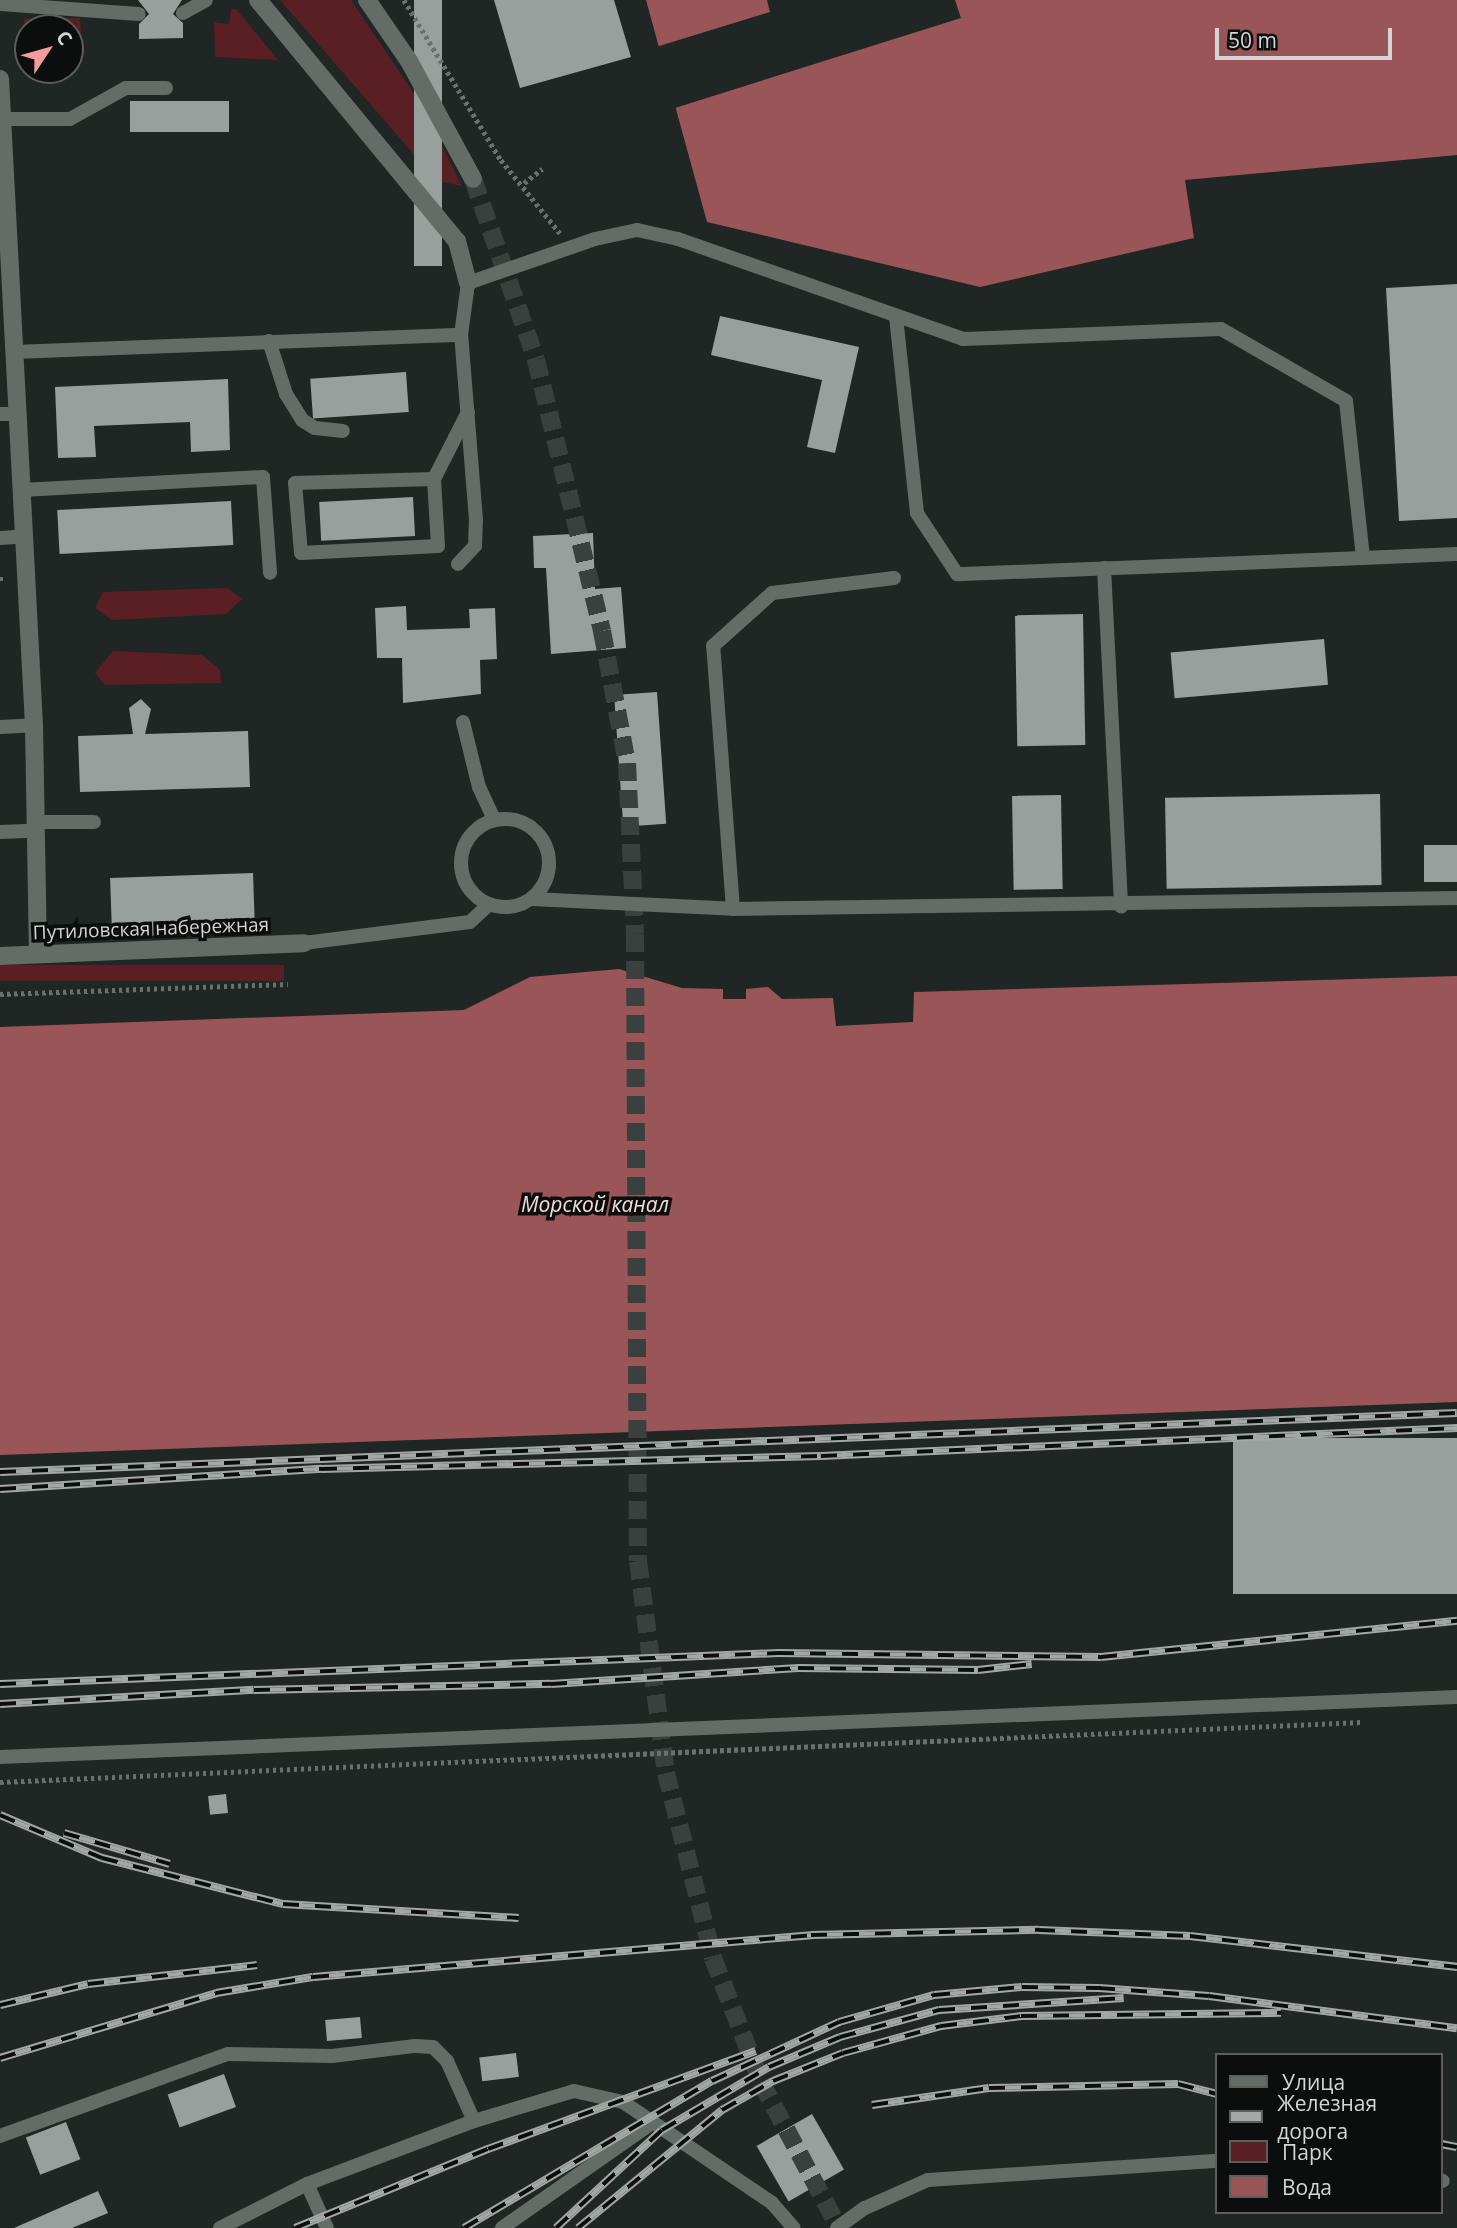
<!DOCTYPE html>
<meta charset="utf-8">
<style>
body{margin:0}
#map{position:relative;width:1457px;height:2228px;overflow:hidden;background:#1f2623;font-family:"Open Sans",sans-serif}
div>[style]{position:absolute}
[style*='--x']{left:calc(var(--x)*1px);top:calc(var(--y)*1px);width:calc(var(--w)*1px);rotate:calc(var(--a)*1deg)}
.green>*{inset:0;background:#5a1f24;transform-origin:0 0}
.water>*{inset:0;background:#9a5558}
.pier>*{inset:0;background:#1f2623}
.building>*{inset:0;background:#97a09c;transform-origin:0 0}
.tertiary-tunnel>*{height:18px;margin-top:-9px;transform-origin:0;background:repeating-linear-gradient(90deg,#3a403e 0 18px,transparent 0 27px)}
.path>*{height:4.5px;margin-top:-2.25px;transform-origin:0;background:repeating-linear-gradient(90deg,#6a706d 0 3.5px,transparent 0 7px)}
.service>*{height:14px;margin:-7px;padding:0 7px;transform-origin:7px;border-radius:7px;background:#646c68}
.service>.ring{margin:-7px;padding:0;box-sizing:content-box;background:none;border:14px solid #646c68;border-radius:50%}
.minor>*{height:18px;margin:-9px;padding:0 9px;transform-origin:9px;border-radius:9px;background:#646c68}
.tertiary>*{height:18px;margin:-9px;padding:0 9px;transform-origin:9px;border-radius:9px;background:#646c68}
.rail>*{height:8px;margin-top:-4px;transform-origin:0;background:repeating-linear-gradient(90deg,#0b0e0d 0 16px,#a3a8a6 0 32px);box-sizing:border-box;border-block:2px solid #a3a8a6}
span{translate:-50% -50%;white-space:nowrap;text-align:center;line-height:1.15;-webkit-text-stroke:7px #0b0e0d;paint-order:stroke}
.street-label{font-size:19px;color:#d2d6d4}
.water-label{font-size:21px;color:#f1dbdb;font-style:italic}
.legend{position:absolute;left:1215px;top:2053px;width:228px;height:161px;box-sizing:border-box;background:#0b0e0d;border:2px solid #5b5e5d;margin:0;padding:9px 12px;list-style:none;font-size:21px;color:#d2d6d4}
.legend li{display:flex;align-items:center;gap:14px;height:35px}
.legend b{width:35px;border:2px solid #5b5e5d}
.north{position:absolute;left:14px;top:14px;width:70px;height:70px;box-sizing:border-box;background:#0b0e0d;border:2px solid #5b5e5d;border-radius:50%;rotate:54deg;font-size:19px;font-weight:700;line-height:28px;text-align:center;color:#d2d6d4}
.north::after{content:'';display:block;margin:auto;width:24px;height:32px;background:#f59b9e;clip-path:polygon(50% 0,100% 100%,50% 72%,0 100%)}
.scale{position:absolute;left:1215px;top:28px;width:177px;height:32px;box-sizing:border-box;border:4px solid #d2d6d4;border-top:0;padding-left:9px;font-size:21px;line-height:24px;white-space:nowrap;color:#d2d6d4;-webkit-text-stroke:5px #0b0e0d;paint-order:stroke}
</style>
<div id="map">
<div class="green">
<i style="clip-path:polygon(280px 0,351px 0,421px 104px,462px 186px,437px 181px)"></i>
<i style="clip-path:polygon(231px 9px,236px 9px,278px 60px,215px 57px,214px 22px,229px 24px)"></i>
<i style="clip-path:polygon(80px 18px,83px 59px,70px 59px,70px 28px,28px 28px,25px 60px,24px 19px)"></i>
<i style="clip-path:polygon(227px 588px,242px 599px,226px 614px,112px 620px,95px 608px,103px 592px)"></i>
<i style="clip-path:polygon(113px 651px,202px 655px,220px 670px,221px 683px,105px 685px,95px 673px)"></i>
<i style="left:284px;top:965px;width:16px;height:284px;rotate:90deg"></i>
</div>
<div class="water">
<i style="clip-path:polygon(646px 0,1457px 0,1457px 155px,1185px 180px,1194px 238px,980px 287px,707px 222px)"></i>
<i style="clip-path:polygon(619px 969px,682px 988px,723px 989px,723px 999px,746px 999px,746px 989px,768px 987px,782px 999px,833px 998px,836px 1026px,913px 1022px,914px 992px,1457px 976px,1457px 1402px,0 1455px,0 1027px,464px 1010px,530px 977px)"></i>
</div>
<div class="pier">
<i style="clip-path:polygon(767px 0,955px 0,961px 18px,675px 108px,656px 47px,770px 12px)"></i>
</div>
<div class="building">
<i style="clip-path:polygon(138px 0,182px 0,173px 14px,183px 23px,183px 38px,139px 39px,139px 24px,149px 14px)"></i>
<i style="left:414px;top:0;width:28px;height:266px"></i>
<i style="clip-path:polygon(494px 0,614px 0,631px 57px,520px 88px)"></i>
<i style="left:229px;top:101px;width:31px;height:99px;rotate:90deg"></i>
<i style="clip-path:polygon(1457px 284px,1457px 518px,1399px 521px,1386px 288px)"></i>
<i style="clip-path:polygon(720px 316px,859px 347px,835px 453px,807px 447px,822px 380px,711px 355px)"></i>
<i style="left:406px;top:372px;width:40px;height:96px;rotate:86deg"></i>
<i style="clip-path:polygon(228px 379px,230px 450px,191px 452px,190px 422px,94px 426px,96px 457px,58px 458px,55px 387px)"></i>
<i style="left:413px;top:497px;width:39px;height:94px;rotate:87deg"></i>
<i style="left:231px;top:501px;width:44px;height:174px;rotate:87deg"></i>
<i style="clip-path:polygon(593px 533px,595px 589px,621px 587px,626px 648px,551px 654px,546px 568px,534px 568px,533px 536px)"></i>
<i style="clip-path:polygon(406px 606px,407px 630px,470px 628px,469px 609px,495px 608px,497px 659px,480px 660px,481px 694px,403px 703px,402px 658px,377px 658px,375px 608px)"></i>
<i style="left:1083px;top:614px;width:131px;height:68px;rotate:89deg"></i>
<i style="left:1324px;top:639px;width:46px;height:154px;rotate:85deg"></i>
<i style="left:657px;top:692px;width:132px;height:43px;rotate:86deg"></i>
<i style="clip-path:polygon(141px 699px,151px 709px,145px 734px,248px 731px,250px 787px,80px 792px,78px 736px,133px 734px,129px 708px)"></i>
<i style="left:1380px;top:794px;width:91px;height:215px;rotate:89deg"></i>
<i style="left:1061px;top:795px;width:94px;height:49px;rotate:89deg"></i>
<i style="left:1457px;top:845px;width:37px;height:33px;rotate:90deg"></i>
<i style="left:253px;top:873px;width:59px;height:143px;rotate:88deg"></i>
<i style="left:1457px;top:1438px;width:156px;height:224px;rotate:90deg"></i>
<i style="left:226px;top:1794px;width:19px;height:18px;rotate:84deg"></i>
<i style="left:360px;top:2017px;width:21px;height:35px;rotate:85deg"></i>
<i style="left:516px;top:2053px;width:24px;height:37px;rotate:83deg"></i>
<i style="left:224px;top:2074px;width:35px;height:60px;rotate:70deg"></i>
<i style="left:812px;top:2114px;width:64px;height:64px;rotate:60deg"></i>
<i style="left:66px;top:2122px;width:40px;height:43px;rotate:69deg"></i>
<i style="clip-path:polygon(98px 2191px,108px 2213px,72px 2228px,14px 2228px)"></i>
</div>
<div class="tertiary-tunnel">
<i style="--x:473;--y:179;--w:192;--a:70.8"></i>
<i style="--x:536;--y:360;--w:279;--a:76.3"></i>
<i style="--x:602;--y:631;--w:134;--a:79.3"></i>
<i style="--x:627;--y:763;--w:171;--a:87.3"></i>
<i style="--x:635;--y:934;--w:627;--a:89.73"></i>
<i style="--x:638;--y:1561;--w:214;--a:82.5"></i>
<i style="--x:666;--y:1773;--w:191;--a:75.7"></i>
<i style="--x:713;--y:1958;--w:133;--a:68.8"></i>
<i style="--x:761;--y:2082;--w:166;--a:61.9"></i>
</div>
<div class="path">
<i style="--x:404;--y:0;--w:187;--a:58.8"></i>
<i style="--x:501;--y:160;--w:94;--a:51.1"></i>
<i style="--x:524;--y:183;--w:23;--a:-38"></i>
<i style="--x:0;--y:579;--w:3;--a:0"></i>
<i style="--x:0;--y:994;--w:288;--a:-2"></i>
<i style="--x:0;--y:1782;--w:1363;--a:-2.52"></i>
</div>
<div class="service">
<i style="--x:0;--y:4;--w:139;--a:4.1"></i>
<i style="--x:183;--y:13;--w:26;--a:-29"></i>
<i style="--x:2;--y:119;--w:68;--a:0"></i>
<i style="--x:70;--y:119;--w:64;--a:-29"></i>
<i style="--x:126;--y:88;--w:40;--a:0"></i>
<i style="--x:269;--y:341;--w:56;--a:72.2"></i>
<i style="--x:286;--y:394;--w:31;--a:58"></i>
<i style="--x:302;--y:420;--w:15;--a:32"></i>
<i style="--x:315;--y:428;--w:28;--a:6"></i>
<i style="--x:14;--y:352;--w:447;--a:-2.2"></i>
<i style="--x:461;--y:335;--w:52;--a:-82.3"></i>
<i style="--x:468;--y:283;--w:134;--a:-19.1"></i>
<i style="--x:595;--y:239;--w:43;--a:-12.1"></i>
<i style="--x:637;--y:230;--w:42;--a:12.4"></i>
<i style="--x:678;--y:239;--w:302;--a:19.3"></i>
<i style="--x:963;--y:339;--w:258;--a:-2.2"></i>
<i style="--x:1221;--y:329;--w:144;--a:29.9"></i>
<i style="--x:1346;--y:401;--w:158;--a:83.8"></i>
<i style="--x:1363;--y:558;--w:406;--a:177.7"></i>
<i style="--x:957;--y:574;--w:73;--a:-123.3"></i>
<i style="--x:917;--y:513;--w:197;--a:-96.1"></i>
<i style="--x:0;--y:414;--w:17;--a:0"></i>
<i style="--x:434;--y:479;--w:67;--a:86.6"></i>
<i style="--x:438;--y:546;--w:137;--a:177.1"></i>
<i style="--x:301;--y:553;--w:70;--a:-94.9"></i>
<i style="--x:295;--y:483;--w:139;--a:-1.6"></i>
<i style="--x:434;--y:479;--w:75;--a:-63.1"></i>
<i style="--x:22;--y:490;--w:241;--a:-3.1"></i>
<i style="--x:263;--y:477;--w:96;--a:85.8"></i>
<i style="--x:0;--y:538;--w:26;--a:-4"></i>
<i style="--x:1363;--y:558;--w:94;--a:-2.4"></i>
<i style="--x:458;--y:564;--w:25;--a:-47"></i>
<i style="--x:475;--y:546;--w:26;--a:-88"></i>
<i style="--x:476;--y:520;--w:186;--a:-94.6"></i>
<i style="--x:1104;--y:568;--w:339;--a:87.1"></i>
<i style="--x:463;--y:722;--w:67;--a:76.2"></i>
<i style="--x:479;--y:787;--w:35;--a:65"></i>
<i style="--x:0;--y:727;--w:34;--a:-3"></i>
<i class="ring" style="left:461px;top:819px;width:74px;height:74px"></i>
<i style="--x:35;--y:822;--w:59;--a:0"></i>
<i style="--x:0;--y:832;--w:34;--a:-2"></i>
<i style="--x:532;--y:899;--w:201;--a:2.8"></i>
<i style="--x:733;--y:909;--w:264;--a:-94.3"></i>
<i style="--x:713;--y:646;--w:79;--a:-41.9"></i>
<i style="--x:772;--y:593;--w:123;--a:-7"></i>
<i style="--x:733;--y:909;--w:724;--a:-0.87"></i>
<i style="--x:304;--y:943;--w:167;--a:-7.2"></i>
<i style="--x:470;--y:922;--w:26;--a:-43"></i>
<i style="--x:0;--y:1757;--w:1458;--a:-2.36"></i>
<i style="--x:0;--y:2136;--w:242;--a:-19.8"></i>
<i style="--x:228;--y:2054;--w:104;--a:1.1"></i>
<i style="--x:332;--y:2056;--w:84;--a:-6.9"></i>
<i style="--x:415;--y:2046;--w:18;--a:3"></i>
<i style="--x:433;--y:2047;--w:20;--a:45"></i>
<i style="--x:447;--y:2061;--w:66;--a:65.8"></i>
<i style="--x:1441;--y:2180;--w:2;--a:27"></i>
<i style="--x:307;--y:2184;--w:48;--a:65.6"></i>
<i style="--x:220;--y:2228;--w:97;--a:-26.8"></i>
<i style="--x:307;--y:2184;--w:178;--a:-20.7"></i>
<i style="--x:474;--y:2121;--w:104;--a:-16.7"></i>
<i style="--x:574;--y:2091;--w:50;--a:12.7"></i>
<i style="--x:623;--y:2102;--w:180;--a:34.1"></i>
<i style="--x:772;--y:2203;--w:33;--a:49"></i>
<i style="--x:502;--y:2228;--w:183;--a:-35"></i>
<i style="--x:837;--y:2228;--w:34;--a:-36"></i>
<i style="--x:865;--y:2208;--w:69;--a:-24"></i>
<i style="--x:928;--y:2180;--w:290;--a:-3.8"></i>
</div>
<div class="minor">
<i style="--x:258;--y:0;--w:313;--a:50.5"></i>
<i style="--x:457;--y:241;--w:43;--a:75.3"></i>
<i style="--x:0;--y:79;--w:647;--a:86.99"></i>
<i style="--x:34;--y:725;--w:229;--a:89"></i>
<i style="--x:0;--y:956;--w:304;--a:-2.4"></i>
</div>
<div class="tertiary">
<i style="--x:367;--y:0;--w:74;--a:55.5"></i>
<i style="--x:409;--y:61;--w:134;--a:61.5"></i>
</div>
<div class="rail">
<i style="--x:0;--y:1472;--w:1458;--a:-2.32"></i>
<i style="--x:0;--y:1489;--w:322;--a:-3.6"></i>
<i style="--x:321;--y:1469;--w:500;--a:-1.49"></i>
<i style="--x:821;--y:1456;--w:637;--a:-2.52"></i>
<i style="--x:0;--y:1684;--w:779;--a:-2.28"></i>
<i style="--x:778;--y:1653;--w:323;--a:0.7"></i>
<i style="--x:1101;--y:1657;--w:358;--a:-5.8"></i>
<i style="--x:0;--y:1704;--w:254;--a:-3.2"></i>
<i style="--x:254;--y:1690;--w:297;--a:-1.2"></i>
<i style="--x:551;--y:1684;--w:248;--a:-3.7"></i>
<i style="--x:798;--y:1668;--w:180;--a:0.6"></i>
<i style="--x:978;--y:1670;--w:54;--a:-6.3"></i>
<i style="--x:0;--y:1815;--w:111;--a:22.9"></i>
<i style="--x:102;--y:1858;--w:187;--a:14.3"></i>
<i style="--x:283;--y:1904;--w:236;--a:3.4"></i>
<i style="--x:64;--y:1833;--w:110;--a:16.3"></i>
<i style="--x:0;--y:2005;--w:90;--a:-13.4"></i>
<i style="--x:88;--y:1984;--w:170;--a:-6.4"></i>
<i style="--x:0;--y:2058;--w:226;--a:-16.7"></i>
<i style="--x:216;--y:1993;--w:98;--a:-9.4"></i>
<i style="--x:313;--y:1977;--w:500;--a:-4.8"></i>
<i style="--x:811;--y:1935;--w:228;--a:-1.3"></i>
<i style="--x:1039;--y:1930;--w:151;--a:2.3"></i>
<i style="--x:1190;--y:1936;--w:269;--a:6.6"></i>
<i style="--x:872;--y:2105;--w:118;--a:-8.3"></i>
<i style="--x:989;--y:2088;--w:189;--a:-1.2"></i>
<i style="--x:1178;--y:2084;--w:40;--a:14.4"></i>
<i style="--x:1441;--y:2144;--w:16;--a:11"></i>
<i style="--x:295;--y:2228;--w:209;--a:-22.3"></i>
<i style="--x:488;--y:2149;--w:285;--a:-20.1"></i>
<i style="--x:464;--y:2228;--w:288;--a:-30.7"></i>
<i style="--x:712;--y:2081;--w:140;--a:-24.9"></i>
<i style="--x:839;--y:2022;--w:99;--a:-15.9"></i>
<i style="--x:934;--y:1995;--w:88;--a:-5.2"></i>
<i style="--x:1022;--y:1987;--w:77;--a:0.7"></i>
<i style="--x:1099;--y:1988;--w:110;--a:4.2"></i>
<i style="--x:1209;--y:1996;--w:250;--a:7.4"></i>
<i style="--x:556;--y:2228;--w:144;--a:-42.8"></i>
<i style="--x:662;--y:2130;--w:124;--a:-30.5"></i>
<i style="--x:769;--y:2067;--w:77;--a:-22.9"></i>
<i style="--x:840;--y:2037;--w:103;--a:-15.3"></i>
<i style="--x:939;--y:2010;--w:185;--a:-3.7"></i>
<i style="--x:578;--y:2228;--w:186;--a:-39.3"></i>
<i style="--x:722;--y:2110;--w:59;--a:-29.6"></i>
<i style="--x:773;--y:2081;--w:75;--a:-21.8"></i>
<i style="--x:843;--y:2053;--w:102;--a:-15.4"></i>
<i style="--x:941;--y:2026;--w:81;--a:-7.1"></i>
<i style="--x:1021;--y:2016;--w:260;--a:-0.7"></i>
</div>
<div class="street-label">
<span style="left:151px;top:929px;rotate:-2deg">Путиловская набережная</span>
</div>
<div class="water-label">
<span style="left:595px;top:1204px">Морской канал</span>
</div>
<ul class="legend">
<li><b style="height:9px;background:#646c68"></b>Улица</li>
<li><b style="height:9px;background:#a3a8a6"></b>Железная дорога</li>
<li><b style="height:19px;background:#5a1f24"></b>Парк</li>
<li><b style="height:19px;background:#9a5558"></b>Вода</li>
</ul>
<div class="north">С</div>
<div class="scale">50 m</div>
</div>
